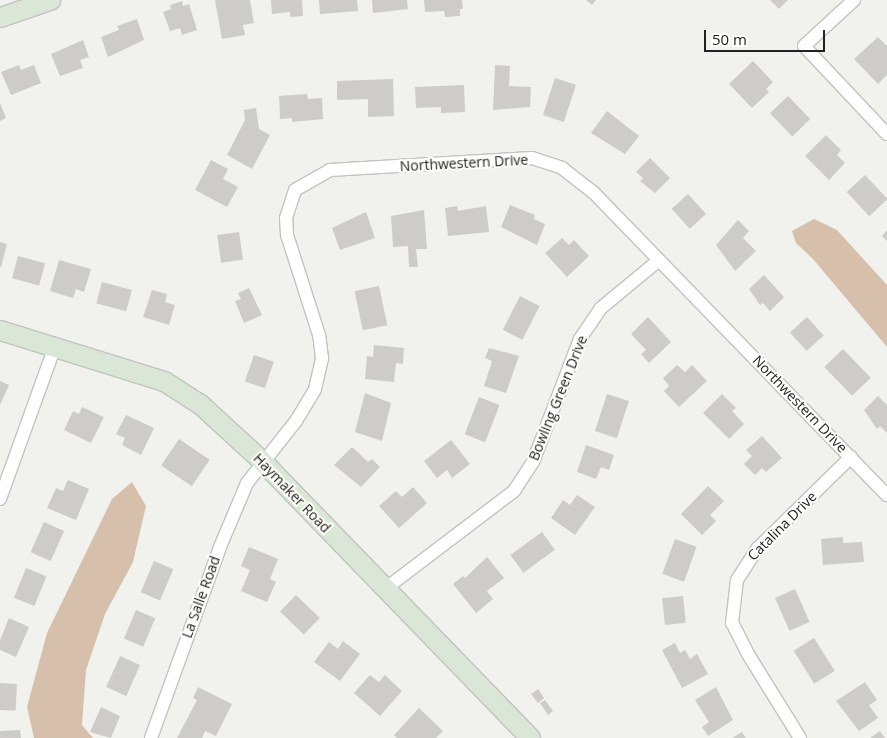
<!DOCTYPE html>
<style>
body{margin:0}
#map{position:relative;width:887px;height:738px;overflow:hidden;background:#f1f2ee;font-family:"Open Sans",sans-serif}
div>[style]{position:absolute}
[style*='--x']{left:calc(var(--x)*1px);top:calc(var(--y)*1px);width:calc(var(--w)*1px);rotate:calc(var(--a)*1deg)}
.green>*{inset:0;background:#d6bfab}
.building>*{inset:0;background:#cdccc8;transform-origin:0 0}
.roads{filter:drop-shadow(1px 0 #c3c3c0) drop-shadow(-1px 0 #c3c3c0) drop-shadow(0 1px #c3c3c0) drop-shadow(0 -1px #c3c3c0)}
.street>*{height:12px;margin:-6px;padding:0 6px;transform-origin:6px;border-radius:6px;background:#fff}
.secondary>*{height:19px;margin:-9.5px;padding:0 9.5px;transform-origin:9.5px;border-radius:9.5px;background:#dbe7d6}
span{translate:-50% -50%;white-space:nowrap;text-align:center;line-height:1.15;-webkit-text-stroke:4px #fffffb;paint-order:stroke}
.street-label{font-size:14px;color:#222220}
.scale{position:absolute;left:704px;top:30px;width:121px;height:22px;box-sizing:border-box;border:2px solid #222220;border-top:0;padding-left:6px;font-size:15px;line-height:18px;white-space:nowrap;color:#222220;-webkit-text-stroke:4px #fffffb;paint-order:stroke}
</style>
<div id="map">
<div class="green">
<i style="clip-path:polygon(814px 219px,837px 230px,887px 285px,887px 347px,813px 259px,796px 243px,792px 231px)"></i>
<i style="clip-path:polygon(132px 482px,146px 506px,133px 562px,105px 614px,86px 670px,82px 725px,93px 738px,34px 738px,27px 707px,47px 633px,112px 499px)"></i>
</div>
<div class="building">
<i style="clip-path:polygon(215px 0,250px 0,254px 23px,243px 25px,245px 35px,222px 39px)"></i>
<i style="clip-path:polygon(271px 0,302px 0,303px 16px,290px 17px,290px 12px,272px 14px)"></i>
<i style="clip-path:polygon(319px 0,357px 0,358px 11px,320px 14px)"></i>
<i style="clip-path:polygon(372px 0,407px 0,408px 9px,373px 13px)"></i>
<i style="clip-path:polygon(424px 0,462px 0,463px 9px,460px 9px,460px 16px,445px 17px,444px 11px,425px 12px)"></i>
<i style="clip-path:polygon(586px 0,596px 0,592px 5px)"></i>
<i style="clip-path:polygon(770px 0,788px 0,779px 9px)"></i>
<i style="clip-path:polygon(182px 1px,183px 6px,189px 4px,197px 30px,182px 35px,180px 28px,170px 31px,163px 12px,171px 9px,170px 5px)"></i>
<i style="clip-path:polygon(137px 19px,144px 40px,108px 57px,101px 37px,119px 30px,117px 26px)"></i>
<i style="clip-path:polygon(878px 37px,887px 46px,887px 75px,878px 84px,854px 59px)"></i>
<i style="clip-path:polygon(83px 40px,89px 57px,80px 60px,83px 68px,60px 76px,51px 54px)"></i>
<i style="clip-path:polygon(753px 61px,773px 82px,766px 89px,769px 92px,752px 108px,729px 84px)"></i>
<i style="clip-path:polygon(19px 65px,21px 70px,34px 65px,41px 83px,11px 95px,1px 72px)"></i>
<i style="clip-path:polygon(495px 65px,510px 66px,509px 86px,531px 87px,530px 107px,493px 110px)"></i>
<i style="left:555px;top:78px;width:22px;height:39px;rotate:18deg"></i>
<i style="clip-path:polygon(393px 79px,394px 116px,368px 117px,368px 99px,337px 100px,337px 81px)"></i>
<i style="clip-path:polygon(464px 85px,465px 112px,441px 113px,441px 107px,416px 108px,415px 87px)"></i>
<i style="clip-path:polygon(307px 94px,308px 99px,322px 98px,323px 119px,292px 122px,292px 118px,280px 119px,279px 96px)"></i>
<i style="left:788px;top:96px;width:32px;height:25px;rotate:46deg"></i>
<i style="clip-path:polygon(0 103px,6px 118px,0 121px)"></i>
<i style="clip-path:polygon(256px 108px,259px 129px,270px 135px,252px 169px,227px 155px,245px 120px,244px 110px)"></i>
<i style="clip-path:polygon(607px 111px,639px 136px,625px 154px,591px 133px)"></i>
<i style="clip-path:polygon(826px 135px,841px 150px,837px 155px,845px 163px,829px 180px,805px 156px)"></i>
<i style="clip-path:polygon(650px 158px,670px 178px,655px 193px,640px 181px,643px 178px,636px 172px)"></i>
<i style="clip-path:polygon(211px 160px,228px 169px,223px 179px,238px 187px,227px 207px,195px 190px)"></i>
<i style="left:865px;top:175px;width:33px;height:25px;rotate:47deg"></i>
<i style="left:688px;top:194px;width:27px;height:22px;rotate:48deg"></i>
<i style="clip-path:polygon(510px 205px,535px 215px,534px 219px,545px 224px,537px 245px,501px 227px)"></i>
<i style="clip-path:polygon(457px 206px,458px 211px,486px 206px,489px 232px,448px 236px,445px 208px)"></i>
<i style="clip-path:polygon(424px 210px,427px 249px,416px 249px,418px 267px,409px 267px,408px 246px,393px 247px,391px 216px)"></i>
<i style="clip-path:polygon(366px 212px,375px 238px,340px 250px,332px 228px)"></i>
<i style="clip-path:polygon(738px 220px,749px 231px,743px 238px,756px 251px,735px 271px,716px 245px)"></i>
<i style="clip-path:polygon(887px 230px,887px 241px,882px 236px)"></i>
<i style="left:239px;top:232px;width:28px;height:22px;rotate:82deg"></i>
<i style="clip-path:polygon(562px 238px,569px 245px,574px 240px,589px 256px,567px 277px,545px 253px)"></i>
<i style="clip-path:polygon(0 242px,7px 244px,1px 267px,0 267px)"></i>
<i style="left:18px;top:256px;width:28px;height:23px;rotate:15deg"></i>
<i style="clip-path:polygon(59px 260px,91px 269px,84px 292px,76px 289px,73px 298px,50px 291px)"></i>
<i style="clip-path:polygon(764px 275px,784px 297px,770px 311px,763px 303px,760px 305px,749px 289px)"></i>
<i style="left:102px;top:282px;width:31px;height:22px;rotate:15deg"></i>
<i style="left:379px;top:286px;width:40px;height:25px;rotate:78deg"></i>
<i style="clip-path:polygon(249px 288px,262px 315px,244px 323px,235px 301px,241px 299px,238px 293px)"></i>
<i style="clip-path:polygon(152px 290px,167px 294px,165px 302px,175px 305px,169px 325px,143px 317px)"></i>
<i style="left:520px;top:296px;width:22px;height:38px;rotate:27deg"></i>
<i style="clip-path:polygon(648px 317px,671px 342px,649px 363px,641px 354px,646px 350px,631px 334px)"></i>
<i style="left:807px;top:317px;width:25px;height:23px;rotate:48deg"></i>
<i style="clip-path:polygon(374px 345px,404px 348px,403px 364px,396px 363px,394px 382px,365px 379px,367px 356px,373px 357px)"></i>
<i style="clip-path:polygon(489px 348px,519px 356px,506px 393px,484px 386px,492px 361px,485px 358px)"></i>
<i style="left:843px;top:349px;width:40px;height:26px;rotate:46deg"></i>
<i style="left:254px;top:355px;width:21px;height:28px;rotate:19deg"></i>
<i style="clip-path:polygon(677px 365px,685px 372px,692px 365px,707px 381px,679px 407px,664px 391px,669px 386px,663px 378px)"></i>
<i style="clip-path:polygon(0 381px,9px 385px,0 405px)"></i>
<i style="clip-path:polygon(365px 393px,391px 403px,382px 441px,355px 432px)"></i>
<i style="left:607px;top:394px;width:23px;height:39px;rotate:18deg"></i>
<i style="clip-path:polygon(722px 394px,736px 408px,732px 411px,744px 424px,729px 439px,703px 413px)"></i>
<i style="clip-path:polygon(878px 396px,887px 405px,887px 433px,880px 426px,877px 429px,864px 410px)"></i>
<i style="left:479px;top:397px;width:22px;height:40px;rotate:21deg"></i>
<i style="clip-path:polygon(82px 407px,104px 417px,91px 443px,64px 430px,73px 411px,79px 414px)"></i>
<i style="clip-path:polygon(126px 415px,154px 428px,141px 455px,122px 445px,125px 438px,116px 434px)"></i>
<i style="clip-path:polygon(762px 436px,782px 458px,766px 472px,762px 468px,755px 475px,744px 464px,752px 456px,746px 450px)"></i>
<i style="left:179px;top:439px;width:37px;height:32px;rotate:34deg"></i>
<i style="clip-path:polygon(451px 440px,470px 464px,452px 478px,447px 470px,437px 478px,424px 461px)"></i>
<i style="clip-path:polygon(586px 445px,614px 455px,609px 470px,601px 467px,596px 479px,577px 472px)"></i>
<i style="clip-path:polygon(352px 447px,368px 462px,372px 459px,380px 467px,361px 487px,334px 465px)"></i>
<i style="clip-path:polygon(68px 480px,89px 489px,76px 520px,47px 508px,56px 488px,63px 491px)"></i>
<i style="clip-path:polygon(708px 486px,724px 501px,710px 515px,716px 521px,702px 535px,681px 514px)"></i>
<i style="clip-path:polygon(413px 487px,427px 503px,399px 528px,379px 506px,396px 491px,402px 497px)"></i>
<i style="clip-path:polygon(577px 495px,595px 507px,575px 535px,551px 518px,563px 500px,570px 505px)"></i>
<i style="left:44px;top:522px;width:22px;height:33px;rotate:24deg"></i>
<i style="left:542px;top:532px;width:22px;height:39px;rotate:54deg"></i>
<i style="clip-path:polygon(843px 537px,843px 543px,862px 542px,864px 562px,823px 565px,821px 539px)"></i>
<i style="left:675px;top:539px;width:23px;height:37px;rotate:20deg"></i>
<i style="clip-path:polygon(249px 547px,278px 559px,270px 579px,276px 582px,267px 602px,241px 591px,250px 570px,241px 566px)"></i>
<i style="clip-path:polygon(487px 557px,504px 578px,487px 591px,493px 599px,476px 613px,453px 584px,463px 576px,465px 578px)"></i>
<i style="left:154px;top:561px;width:21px;height:34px;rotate:23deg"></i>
<i style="left:26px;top:568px;width:22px;height:32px;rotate:22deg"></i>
<i style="left:795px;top:589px;width:36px;height:22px;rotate:66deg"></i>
<i style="left:296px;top:595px;width:33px;height:23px;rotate:44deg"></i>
<i style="left:683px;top:596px;width:27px;height:21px;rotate:84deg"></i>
<i style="left:136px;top:610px;width:21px;height:31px;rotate:23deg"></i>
<i style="clip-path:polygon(9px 618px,29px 627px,16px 657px,0 650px,0 640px)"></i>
<i style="left:814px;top:638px;width:39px;height:24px;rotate:58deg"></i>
<i style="clip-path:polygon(343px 641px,360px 654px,340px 681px,314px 662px,329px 642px,338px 649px)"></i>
<i style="clip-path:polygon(675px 643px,680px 653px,685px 650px,690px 659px,697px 654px,708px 674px,682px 688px,662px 650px)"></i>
<i style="left:120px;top:656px;width:22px;height:34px;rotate:24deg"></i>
<i style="clip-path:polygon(370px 675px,379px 682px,385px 675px,402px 691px,380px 716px,354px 693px)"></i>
<i style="clip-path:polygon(865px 682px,877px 700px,869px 705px,878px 718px,859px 731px,836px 701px)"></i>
<i style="left:0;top:683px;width:17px;height:27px;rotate:3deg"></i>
<i style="clip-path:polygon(198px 687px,232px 704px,216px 736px,205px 731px,202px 738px,177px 738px,197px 700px,193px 698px)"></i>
<i style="clip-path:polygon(716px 687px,733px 720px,708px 736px,702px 727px,709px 722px,695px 700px)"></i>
<i style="clip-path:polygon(538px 689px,544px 698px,538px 703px,531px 694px)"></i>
<i style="clip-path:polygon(545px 700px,553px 711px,548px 715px,540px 703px)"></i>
<i style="clip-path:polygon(101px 707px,120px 716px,111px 738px,90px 732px)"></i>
<i style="clip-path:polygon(419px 708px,443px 731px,436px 738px,397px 738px,394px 735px)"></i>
<i style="clip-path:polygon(20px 730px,21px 738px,0 738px,0 731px)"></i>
<i style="clip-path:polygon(880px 731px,885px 738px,870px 738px)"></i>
<i style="clip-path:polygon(742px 732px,746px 738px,732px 738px)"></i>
</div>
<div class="roads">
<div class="street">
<i style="--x:854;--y:0;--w:68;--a:137.4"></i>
<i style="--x:804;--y:46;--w:121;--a:46.7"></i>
<i style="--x:0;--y:499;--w:163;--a:-70.2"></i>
<i style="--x:385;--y:589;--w:162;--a:-37.2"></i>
<i style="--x:514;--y:491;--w:35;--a:-57"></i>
<i style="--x:533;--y:462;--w:132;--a:-69.1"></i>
<i style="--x:580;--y:339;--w:37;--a:-56"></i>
<i style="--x:601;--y:308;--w:75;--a:-39.6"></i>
<i style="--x:151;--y:738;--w:203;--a:-70.1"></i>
<i style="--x:220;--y:547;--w:69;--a:-67.1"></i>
<i style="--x:247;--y:483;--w:79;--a:-51.7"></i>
<i style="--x:296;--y:421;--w:37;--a:-59"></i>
<i style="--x:315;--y:389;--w:32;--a:-77"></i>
<i style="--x:322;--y:358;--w:23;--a:-97"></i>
<i style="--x:319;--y:335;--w:105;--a:-107.7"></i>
<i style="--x:287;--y:235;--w:17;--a:-93"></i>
<i style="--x:286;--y:218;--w:29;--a:-72"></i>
<i style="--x:295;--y:190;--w:40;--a:-29.7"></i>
<i style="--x:330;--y:170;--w:202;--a:-3.4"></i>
<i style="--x:532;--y:158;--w:32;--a:18"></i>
<i style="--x:562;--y:168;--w:39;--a:38"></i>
<i style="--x:593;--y:192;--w:422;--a:45.9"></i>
<i style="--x:800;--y:738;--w:99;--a:-121.8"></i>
<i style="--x:748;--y:654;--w:35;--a:-117"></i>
<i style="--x:732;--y:623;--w:43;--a:-83.4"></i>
<i style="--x:737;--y:580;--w:38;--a:-57"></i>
<i style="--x:758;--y:548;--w:130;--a:-44.4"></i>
</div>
<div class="secondary">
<i style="--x:0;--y:17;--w:53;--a:-18.8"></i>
<i style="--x:0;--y:330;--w:172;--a:17.3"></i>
<i style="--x:164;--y:381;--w:43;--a:32.6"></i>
<i style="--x:200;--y:404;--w:84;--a:42.6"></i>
<i style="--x:262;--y:461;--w:385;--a:45.9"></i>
</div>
</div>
<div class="street-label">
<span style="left:464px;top:163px;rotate:-3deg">Northwestern Drive</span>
<span style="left:558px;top:398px;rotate:-68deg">Bowling Green Drive</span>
<span style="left:800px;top:404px;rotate:46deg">Northwestern Drive</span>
<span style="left:292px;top:493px;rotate:46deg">Haymaker Road</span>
<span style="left:782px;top:526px;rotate:-45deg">Catalina Drive</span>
<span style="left:201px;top:597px;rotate:-70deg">La Salle Road</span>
</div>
<div class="scale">50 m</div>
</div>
